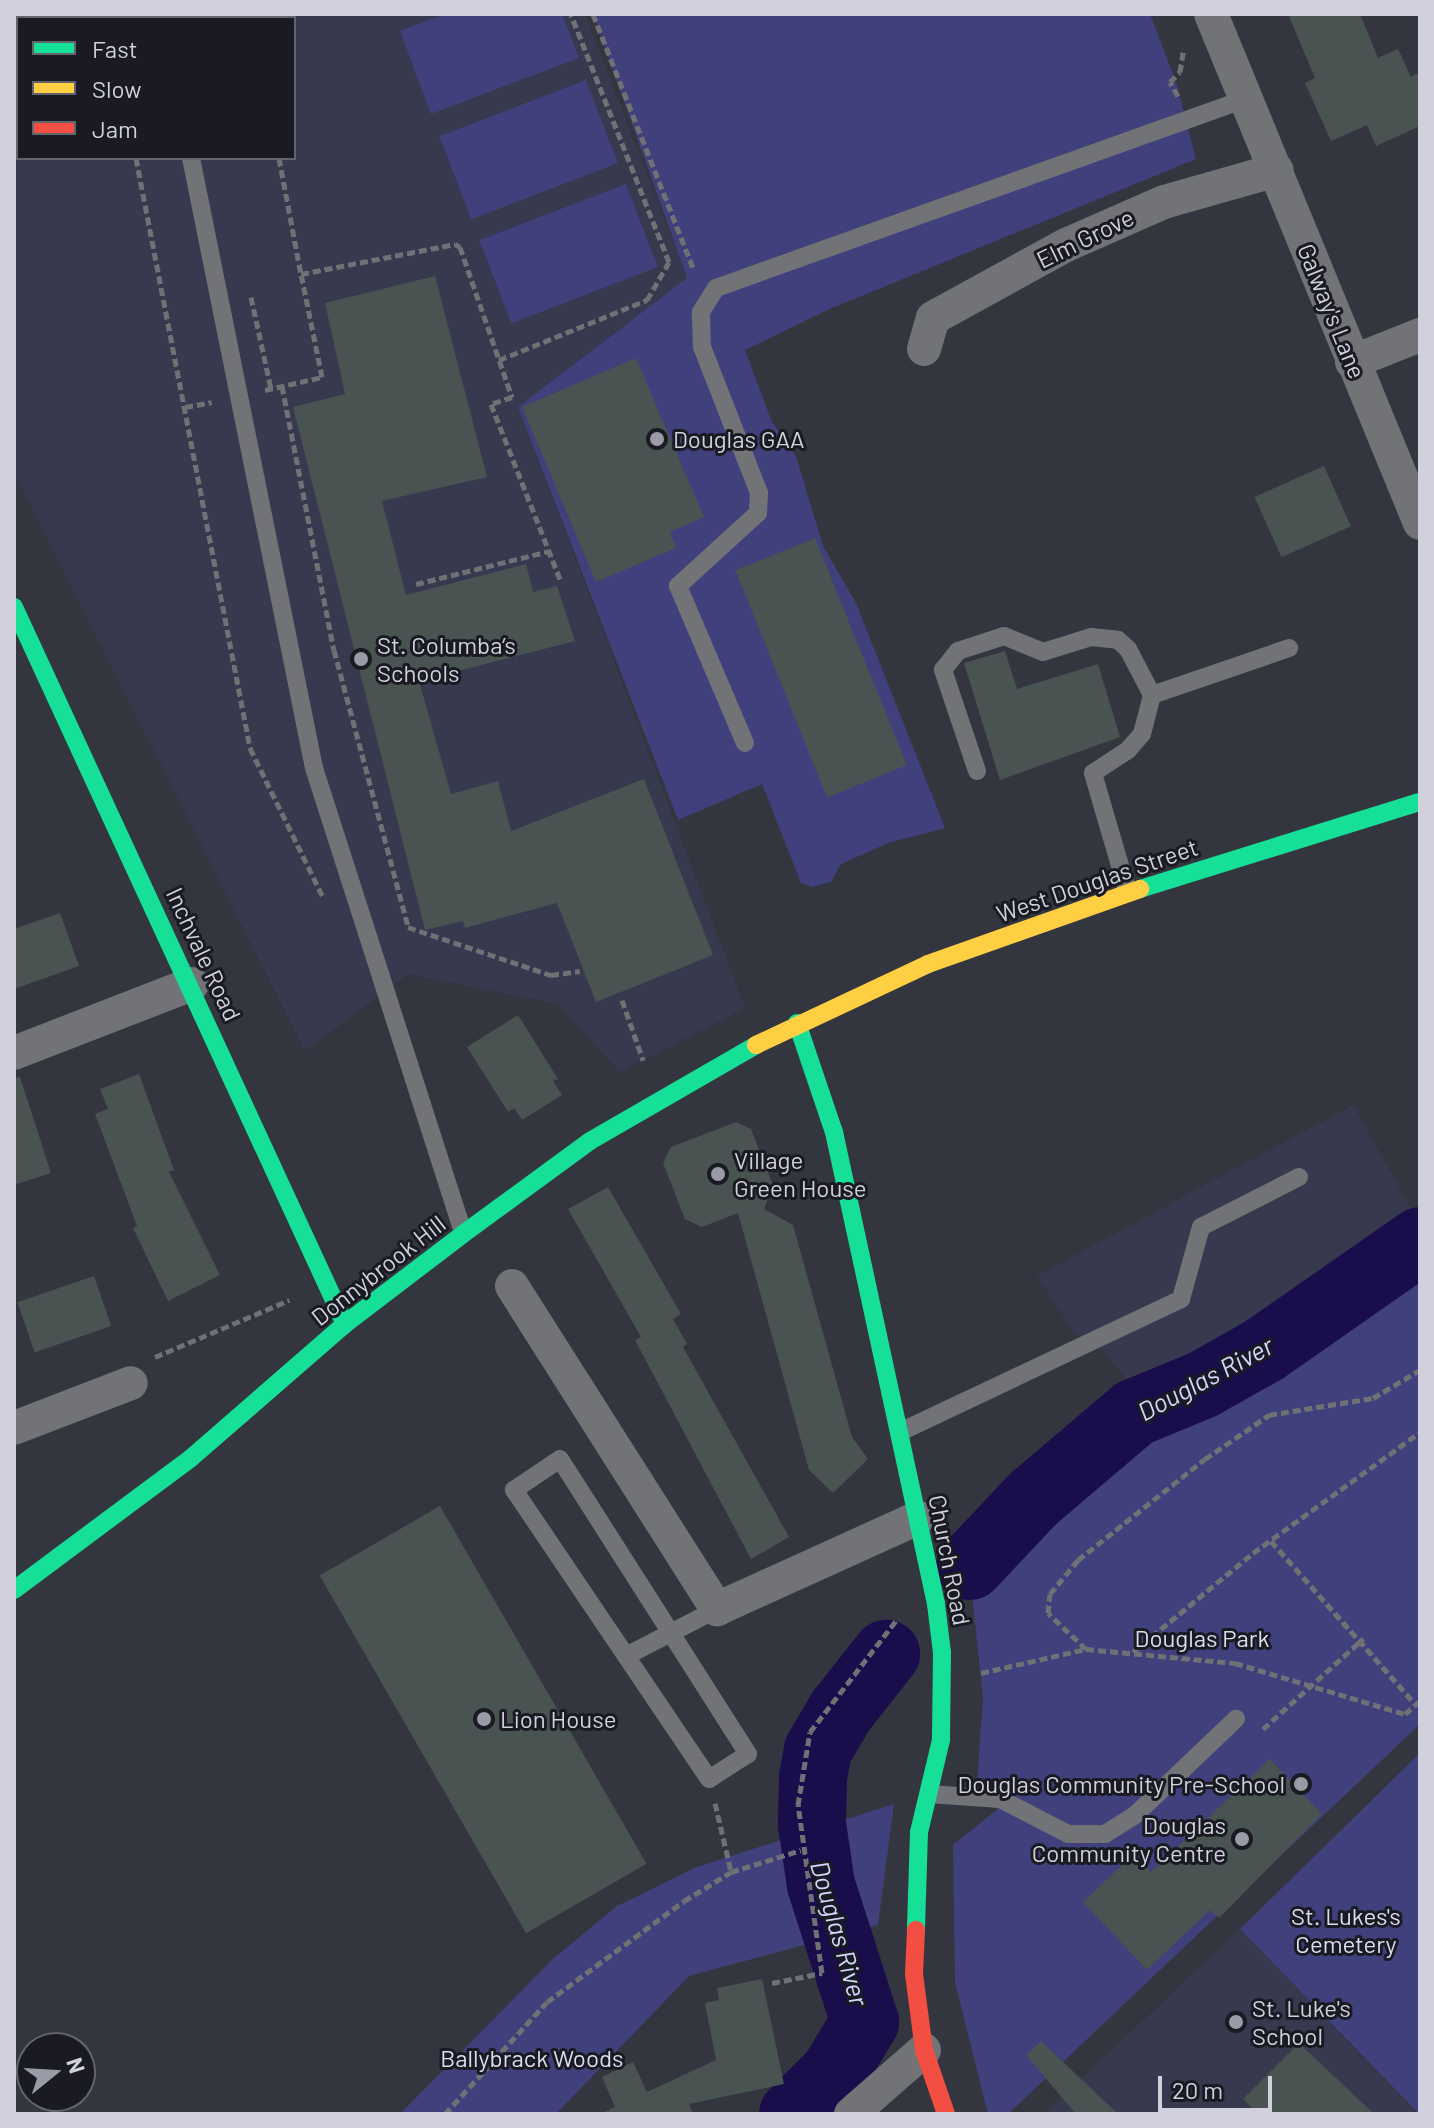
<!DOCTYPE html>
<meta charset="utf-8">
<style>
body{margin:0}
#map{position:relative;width:1434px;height:2128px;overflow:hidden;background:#34363f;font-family:Barlow,sans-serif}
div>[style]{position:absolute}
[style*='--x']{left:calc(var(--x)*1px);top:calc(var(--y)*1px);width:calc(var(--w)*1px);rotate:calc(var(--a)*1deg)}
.built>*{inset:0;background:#37394f}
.green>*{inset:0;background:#40407c;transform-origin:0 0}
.river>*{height:68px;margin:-34px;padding:0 34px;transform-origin:34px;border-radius:34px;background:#190d4b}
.building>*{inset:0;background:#485352;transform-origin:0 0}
.path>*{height:5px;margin-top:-2.5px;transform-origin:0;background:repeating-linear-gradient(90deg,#707175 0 8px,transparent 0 12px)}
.lane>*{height:18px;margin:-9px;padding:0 9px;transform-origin:9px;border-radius:9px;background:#727377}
.street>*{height:34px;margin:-17px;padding:0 17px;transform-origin:17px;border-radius:17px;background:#727377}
.fast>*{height:18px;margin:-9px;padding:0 9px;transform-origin:9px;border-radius:9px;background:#16e098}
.slow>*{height:18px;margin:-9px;padding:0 9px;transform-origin:9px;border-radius:9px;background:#ffcf43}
.jam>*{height:18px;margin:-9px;padding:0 9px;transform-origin:9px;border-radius:9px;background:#f24e42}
.dots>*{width:22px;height:22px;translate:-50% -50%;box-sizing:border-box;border:4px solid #191a22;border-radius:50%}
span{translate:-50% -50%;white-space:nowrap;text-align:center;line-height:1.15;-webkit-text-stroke:6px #191a22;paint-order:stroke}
.street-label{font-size:24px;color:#d0d1dd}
.poi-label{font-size:24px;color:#d0d1dd}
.left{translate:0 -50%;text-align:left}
.right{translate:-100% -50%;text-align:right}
.park-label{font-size:24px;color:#dbdef3}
.water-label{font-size:26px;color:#d2d6ff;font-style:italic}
.frame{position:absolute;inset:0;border:16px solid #d0d1dd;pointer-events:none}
.legend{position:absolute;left:16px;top:16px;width:280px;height:144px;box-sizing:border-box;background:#191a22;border:2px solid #62636d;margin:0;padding:10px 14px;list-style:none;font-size:24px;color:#d0d1dd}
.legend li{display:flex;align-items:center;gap:16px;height:40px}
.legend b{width:40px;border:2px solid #62636d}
.north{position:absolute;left:16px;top:2032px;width:80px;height:80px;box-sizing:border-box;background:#191a22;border:2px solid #62636d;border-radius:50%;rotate:72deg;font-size:22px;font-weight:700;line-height:32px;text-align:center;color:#d0d1dd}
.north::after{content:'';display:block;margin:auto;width:28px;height:36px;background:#999ba6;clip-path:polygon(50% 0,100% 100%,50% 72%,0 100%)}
.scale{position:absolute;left:1158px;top:2076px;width:114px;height:36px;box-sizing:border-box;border:4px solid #d0d1dd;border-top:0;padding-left:10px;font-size:24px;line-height:28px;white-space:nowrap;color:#d0d1dd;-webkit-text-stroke:6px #191a22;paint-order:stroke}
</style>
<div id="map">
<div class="built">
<i style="clip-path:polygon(evenodd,14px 14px,585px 14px,687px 278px,518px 407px,745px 1008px,620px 1072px,558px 1004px,408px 974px,305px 1051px,14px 473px,14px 14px,18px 18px,294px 18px,294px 158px,18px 158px,18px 18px)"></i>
<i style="clip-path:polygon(1353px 1105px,1420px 1225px,1405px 1246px,1293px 1322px,1262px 1340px,1255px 1330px,1139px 1395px,1099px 1345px,1076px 1335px,1037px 1276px)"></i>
<i style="clip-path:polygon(1240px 1929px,1417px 2114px,1044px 2114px)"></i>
</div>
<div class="green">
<i style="clip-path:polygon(445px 14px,562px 14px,579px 58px,431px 114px,400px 31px)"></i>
<i style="clip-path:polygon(593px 14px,1150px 14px,1176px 82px,1196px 159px,832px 308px,745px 350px,772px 422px,796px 456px,823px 546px,856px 603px,945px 828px,888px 843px,841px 864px,831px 882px,812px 887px,801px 883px,762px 784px,678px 820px,518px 407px,687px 278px)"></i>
<i style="left:586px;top:80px;width:89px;height:157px;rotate:69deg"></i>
<i style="left:626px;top:184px;width:89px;height:157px;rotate:69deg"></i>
<i style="clip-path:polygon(1420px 1279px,1420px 1724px,1008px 2114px,988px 2114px,955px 1982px,953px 1845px,998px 1809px,977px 1785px,983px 1697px,970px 1576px,992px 1545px,1118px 1430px)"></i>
<i style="clip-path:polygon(1420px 1753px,1420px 2114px,1419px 2114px,1240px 1929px)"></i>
<i style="clip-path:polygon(894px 1804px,878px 1925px,689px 1976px,556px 2114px,400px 2114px,554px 1958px,617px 1906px,697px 1867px)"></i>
</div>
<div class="river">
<i style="--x:970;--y:1566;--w:92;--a:-46.8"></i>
<i style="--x:1033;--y:1499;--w:133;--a:-40.4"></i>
<i style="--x:1134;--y:1413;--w:74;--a:-22.4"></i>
<i style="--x:1202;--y:1385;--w:71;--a:-29.4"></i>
<i style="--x:1264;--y:1350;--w:190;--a:-34.9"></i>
<i style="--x:793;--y:2114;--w:58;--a:-45"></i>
<i style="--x:834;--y:2073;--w:60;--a:-58.7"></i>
<i style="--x:865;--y:2022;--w:144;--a:-107.8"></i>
<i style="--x:821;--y:1885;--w:62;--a:-98.4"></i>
<i style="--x:812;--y:1824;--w:46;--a:-88.8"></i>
<i style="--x:813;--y:1778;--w:28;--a:-80"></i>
<i style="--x:818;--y:1750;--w:45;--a:-59.5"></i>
<i style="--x:841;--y:1711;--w:73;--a:-51.7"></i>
</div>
<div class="building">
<i style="clip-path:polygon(1288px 14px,1360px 14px,1378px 58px,1398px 49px,1411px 77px,1420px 72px,1420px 126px,1376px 146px,1367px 125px,1331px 141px,1305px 83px,1315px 78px)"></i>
<i style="clip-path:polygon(435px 276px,487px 477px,382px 501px,406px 595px,526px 564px,533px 592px,557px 586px,575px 641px,419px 681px,451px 794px,498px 781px,511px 831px,644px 779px,713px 955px,596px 1002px,557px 903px,465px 928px,463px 921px,425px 930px,293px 407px,345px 394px,325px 303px)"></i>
<i style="clip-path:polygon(636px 358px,704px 517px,670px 532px,676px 548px,596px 582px,522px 407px)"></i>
<i style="left:1324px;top:466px;width:66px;height:76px;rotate:66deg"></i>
<i style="left:815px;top:538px;width:245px;height:86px;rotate:68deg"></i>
<i style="clip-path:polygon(1005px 651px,1017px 689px,1098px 664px,1120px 737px,1000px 780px,964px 663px)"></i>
<i style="clip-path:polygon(60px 913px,79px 966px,14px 989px,14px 929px)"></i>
<i style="clip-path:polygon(518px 1015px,558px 1079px,553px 1081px,562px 1095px,522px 1120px,514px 1108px,508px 1112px,467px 1047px)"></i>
<i style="clip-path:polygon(139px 1074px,174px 1170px,169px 1172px,220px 1275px,168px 1301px,133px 1228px,137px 1226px,95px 1114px,108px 1109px,100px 1089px)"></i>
<i style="clip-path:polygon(20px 1077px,51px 1173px,14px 1185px,14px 1078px)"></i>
<i style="clip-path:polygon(736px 1122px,751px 1129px,773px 1185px,764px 1209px,793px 1225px,852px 1437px,868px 1459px,833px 1493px,809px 1470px,738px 1213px,702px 1227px,685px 1219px,663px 1163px,671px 1147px)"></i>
<i style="clip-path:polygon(608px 1187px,681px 1314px,673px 1319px,687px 1344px,683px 1347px,789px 1537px,751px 1559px,635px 1340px,641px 1337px,568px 1209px)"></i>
<i style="left:94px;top:1276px;width:53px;height:81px;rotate:71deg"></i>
<i style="left:440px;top:1506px;width:413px;height:139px;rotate:60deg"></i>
<i style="clip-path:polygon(1270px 1759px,1322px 1814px,1219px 1918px,1210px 1910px,1147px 1970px,1083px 1902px,1134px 1854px,1151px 1872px)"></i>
<i style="clip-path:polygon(762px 1979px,784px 2084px,689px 2104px,693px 2114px,600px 2114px,615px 2107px,602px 2077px,633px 2062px,647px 2092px,716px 2060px,705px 2003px,719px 2000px,717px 1988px)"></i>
<i style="clip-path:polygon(1041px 2041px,1118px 2114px,1076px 2114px,1026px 2055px)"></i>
<i style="clip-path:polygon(1299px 2043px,1374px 2114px,1258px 2114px,1243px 2099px)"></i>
</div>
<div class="path">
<i style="--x:108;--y:14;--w:4;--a:76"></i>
<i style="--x:252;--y:14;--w:4;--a:76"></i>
<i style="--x:593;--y:14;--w:275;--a:68.5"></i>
<i style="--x:1178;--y:96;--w:16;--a:-120"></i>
<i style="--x:1170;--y:82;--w:14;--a:-45"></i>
<i style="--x:1180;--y:72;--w:24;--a:-81"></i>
<i style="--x:136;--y:158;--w:601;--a:79.06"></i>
<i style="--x:250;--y:748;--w:166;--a:63.9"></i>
<i style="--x:279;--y:158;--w:118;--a:79.3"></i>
<i style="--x:301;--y:274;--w:157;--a:-11"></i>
<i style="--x:455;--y:244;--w:6;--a:31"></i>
<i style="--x:460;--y:247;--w:159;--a:70.9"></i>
<i style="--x:512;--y:397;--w:22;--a:162"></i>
<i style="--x:491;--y:404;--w:191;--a:68.5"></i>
<i style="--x:251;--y:297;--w:94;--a:77.7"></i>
<i style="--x:499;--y:360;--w:160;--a:-22.1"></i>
<i style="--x:647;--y:300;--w:44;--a:-59.9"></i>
<i style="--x:669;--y:262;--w:267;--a:-111.6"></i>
<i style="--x:282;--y:386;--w:269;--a:78.9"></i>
<i style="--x:334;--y:650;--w:287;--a:75"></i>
<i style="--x:408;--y:927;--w:151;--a:18.6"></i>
<i style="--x:551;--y:975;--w:29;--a:-8"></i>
<i style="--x:265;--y:390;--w:58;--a:-12.8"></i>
<i style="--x:322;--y:377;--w:105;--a:-101.5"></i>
<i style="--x:185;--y:407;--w:27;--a:-10"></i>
<i style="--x:416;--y:584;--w:137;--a:-13.9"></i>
<i style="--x:622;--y:1000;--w:64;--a:70.7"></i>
<i style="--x:155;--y:1357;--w:146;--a:-23"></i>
<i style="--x:1271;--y:1541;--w:219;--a:48.5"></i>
<i style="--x:1086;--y:1649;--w:52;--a:-136.5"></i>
<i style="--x:1048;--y:1613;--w:19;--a:-84"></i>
<i style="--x:1050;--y:1594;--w:44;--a:-50.5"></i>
<i style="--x:1078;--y:1560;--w:162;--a:-38.5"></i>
<i style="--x:1205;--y:1459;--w:78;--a:-34.5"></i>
<i style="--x:1269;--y:1415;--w:105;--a:-9.3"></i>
<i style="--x:1373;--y:1398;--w:55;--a:-30.8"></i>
<i style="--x:1133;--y:1652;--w:156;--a:-39.5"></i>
<i style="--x:1253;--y:1553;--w:206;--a:-35.9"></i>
<i style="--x:981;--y:1673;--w:108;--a:-12.9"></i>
<i style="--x:1086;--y:1649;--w:150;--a:5.4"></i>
<i style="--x:1235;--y:1663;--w:177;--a:16.7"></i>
<i style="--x:1405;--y:1714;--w:20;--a:-41"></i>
<i style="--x:1263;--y:1729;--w:135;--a:-42"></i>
<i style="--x:715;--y:1803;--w:70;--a:76.8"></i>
<i style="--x:772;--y:1983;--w:51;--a:-11.3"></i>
<i style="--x:822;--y:1973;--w:170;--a:-98.1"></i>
<i style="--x:798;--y:1805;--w:74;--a:-80.7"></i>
<i style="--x:810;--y:1732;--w:144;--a:-52.3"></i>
<i style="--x:445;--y:2114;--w:151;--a:-47.7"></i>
<i style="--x:547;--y:2002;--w:170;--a:-36.4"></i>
<i style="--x:684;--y:1901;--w:55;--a:-31.7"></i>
<i style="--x:731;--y:1872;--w:73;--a:-17.4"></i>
</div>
<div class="lane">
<i style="--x:173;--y:18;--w:4;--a:-76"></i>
<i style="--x:191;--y:158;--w:622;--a:78.6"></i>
<i style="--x:314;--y:768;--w:487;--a:72.2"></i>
<i style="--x:745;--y:743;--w:171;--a:-113.1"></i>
<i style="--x:678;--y:586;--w:108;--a:-42.4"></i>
<i style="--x:758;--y:513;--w:20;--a:-87"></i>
<i style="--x:759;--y:493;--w:157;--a:-111.3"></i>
<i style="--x:702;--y:347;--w:35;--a:-92"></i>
<i style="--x:701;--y:312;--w:28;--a:-58"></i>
<i style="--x:716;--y:288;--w:562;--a:-19.66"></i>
<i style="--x:977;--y:771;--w:107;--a:-108.6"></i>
<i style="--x:943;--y:670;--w:24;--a:-52"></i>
<i style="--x:958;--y:651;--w:48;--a:-18.1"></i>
<i style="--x:1004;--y:636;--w:42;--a:22.3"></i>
<i style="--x:1043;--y:652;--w:50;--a:-17.4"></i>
<i style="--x:1091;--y:637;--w:27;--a:6"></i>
<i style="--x:1118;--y:640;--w:13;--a:42"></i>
<i style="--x:1128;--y:649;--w:52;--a:62.4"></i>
<i style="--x:1128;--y:893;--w:125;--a:-106.3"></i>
<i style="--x:1093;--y:773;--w:42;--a:-33.3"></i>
<i style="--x:1128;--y:750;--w:21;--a:-49"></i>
<i style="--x:1142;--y:734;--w:40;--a:-75.6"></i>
<i style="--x:1152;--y:695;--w:145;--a:-18.9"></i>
<i style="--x:900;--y:1432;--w:311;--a:-25.3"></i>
<i style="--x:1181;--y:1299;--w:75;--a:-74.5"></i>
<i style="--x:1201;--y:1227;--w:110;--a:-27"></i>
<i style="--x:560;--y:1459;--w:350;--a:57.5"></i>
<i style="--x:748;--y:1754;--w:46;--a:147.3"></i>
<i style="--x:709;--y:1779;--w:349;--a:-124"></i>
<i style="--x:514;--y:1490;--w:55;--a:-34"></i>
<i style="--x:626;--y:1656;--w:102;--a:-27.3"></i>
<i style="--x:929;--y:1794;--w:71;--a:4"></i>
<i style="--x:1000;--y:1799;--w:76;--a:27.2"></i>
<i style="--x:1068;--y:1834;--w:37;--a:0"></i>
<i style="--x:1105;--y:1834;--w:34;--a:-32"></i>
<i style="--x:1134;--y:1816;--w:141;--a:-43.6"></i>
</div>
<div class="street">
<i style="--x:1211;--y:14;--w:550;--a:67.68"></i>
<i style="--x:924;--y:349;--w:32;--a:-74"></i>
<i style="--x:933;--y:318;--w:152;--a:-28.8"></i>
<i style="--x:1066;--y:245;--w:107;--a:-23.7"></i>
<i style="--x:1164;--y:202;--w:117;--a:-15.8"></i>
<i style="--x:1352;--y:362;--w:73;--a:-21.7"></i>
<i style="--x:14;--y:1053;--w:191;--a:-21.2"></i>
<i style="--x:512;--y:1286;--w:383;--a:57.6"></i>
<i style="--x:717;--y:1609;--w:221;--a:-24.4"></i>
<i style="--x:14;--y:1428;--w:125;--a:-21"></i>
<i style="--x:851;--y:2114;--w:97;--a:-41.2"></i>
</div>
<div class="fast">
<i style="--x:14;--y:607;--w:790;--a:65.22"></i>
<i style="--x:1140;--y:889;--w:293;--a:-17.3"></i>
<i style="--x:797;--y:1023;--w:115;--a:71.3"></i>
<i style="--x:834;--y:1132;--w:483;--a:77.8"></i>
<i style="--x:936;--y:1604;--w:49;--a:83"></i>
<i style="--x:942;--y:1653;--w:87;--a:90.7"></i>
<i style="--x:941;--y:1740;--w:95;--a:103.4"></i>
<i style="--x:919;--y:1832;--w:98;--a:91.8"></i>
<i style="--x:14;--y:1590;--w:221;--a:-36.7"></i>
<i style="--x:191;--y:1458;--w:204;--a:-41"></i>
<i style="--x:345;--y:1324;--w:148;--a:-37.3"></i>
<i style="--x:463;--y:1234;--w:157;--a:-36.2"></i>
<i style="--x:590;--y:1141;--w:192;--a:-30"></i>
</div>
<div class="slow">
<i style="--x:756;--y:1045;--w:190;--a:-25.2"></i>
<i style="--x:928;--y:964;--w:225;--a:-19.5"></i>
</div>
<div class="jam">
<i style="--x:916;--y:1930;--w:44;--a:92.6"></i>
<i style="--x:914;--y:1974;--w:77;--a:82.5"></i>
<i style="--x:924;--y:2050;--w:68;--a:71"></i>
</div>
<div class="dots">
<i style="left:657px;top:439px;background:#999ba6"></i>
<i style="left:361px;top:659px;background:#999ba6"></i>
<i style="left:718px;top:1174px;background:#999ba6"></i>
<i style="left:484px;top:1719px;background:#999ba6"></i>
<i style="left:1301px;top:1784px;background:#999ba6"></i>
<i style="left:1242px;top:1839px;background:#999ba6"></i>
<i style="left:1236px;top:2022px;background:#999ba6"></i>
</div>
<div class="street-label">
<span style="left:1085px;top:238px;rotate:-26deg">Elm Grove</span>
<span style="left:1332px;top:311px;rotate:68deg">Galway's Lane</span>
<span style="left:1097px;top:880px;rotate:-19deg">West Douglas Street</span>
<span style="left:204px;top:954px;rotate:65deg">Inchvale Road</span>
<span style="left:378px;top:1270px;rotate:-38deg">Donnybrook Hill</span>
<span style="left:950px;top:1560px;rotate:79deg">Church Road</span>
</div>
<div class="poi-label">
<span class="left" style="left:673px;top:439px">Douglas GAA</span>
<span class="left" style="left:377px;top:659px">St. Columba’s<br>Schools</span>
<span class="left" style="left:734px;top:1174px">Village<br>Green House</span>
<span class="left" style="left:500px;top:1719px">Lion House</span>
<span class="right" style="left:1285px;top:1784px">Douglas Community Pre-School</span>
<span class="right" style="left:1226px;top:1839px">Douglas<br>Community Centre</span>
<span class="left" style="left:1252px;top:2022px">St. Luke's<br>School</span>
</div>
<div class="park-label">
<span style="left:1202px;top:1638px">Douglas Park</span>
<span style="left:1346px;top:1930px">St. Lukes's<br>Cemetery</span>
<span style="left:532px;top:2058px">Ballybrack Woods</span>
</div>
<div class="water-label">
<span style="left:1205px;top:1378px;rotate:-28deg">Douglas River</span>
<span style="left:840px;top:1933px;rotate:74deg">Douglas River</span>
</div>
<div class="frame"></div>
<ul class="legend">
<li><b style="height:10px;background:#16e098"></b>Fast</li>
<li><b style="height:10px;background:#ffcf43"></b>Slow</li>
<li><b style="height:10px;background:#f24e42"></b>Jam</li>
</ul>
<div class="north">N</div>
<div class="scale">20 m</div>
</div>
